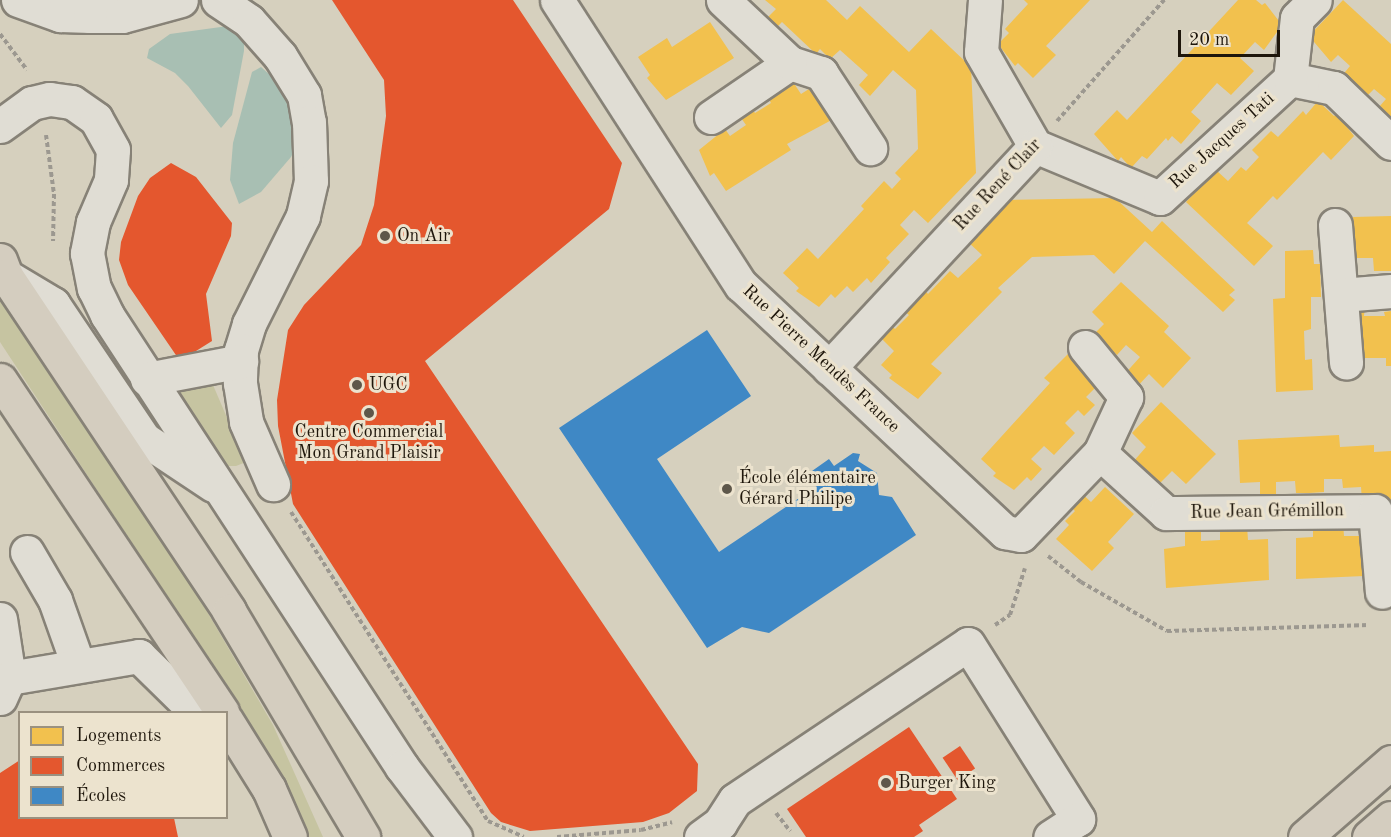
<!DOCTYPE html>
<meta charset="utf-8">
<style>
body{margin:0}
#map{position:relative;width:1391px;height:837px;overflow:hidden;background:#d6d0be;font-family:"Old Standard TT",serif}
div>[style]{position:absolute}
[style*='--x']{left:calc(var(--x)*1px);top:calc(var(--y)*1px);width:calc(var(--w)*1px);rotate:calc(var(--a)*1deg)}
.green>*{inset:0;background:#c6c4a1}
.water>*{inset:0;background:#a8bfb3}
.homes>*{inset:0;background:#f2c14e}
.shops>*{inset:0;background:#e4572e;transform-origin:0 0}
.schools>*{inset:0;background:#3f88c5}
.path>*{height:4px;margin-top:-2px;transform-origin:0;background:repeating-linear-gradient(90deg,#9c9890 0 4.5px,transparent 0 7.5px)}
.roads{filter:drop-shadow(2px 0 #878277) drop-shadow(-2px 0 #878277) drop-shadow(0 2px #878277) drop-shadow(0 -2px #878277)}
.minor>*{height:33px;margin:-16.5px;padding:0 16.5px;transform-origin:16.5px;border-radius:16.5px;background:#e0ddd4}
.major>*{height:33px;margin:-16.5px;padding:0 16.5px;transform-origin:16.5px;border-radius:16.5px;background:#d4cdbf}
.dots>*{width:16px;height:16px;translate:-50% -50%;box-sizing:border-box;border:3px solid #ece3ce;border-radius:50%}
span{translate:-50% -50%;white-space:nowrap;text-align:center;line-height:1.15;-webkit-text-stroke:6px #ece3ce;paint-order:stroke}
.street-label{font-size:18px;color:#1e160b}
.poi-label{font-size:18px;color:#1e160b}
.left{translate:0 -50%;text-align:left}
.legend{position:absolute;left:18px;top:711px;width:210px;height:108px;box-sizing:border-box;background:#ece3ce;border:2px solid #9a9180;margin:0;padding:8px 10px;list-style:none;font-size:18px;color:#1e160b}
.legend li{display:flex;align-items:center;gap:12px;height:30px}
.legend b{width:30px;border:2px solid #9a9180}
.scale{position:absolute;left:1178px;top:30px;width:102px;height:27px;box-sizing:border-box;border:3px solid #1e160b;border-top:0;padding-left:8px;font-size:18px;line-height:21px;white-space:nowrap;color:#1e160b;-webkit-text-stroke:4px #ece3ce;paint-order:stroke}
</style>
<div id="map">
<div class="green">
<i style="clip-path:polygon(0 299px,194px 589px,273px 725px,323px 837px,309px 837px,300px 812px,213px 667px,0 342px)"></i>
<i style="clip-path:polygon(213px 385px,246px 462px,236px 466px,222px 466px,176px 402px,175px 388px)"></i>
</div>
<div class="water">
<i style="clip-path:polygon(228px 26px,244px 38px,244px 51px,232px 115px,221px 128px,188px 86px,175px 73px,147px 58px,149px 49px,170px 34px)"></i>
<i style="clip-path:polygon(261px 67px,287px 90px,298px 143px,291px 157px,261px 192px,239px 204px,230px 180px,233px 143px,252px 72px)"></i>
</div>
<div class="homes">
<i style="clip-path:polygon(765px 0,826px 0,847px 20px,860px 6px,909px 52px,931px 29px,971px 67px,976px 173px,928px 223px,914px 210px,900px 225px,909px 234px,886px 258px,890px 262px,871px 283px,867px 278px,853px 292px,847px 286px,835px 298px,831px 294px,819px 307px,796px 291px,799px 288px,783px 273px,807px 248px,818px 259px,864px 209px,861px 206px,884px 181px,892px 189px,901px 179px,895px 173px,918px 149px,916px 90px,893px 70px,870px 96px,859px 85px,868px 75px,840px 50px,830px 59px,820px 49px,816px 54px,782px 22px,777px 27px,767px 18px,776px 9px)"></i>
<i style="clip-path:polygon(1024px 0,1090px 0,1046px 46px,1056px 55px,1033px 78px,1018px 63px,1015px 66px,998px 44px,1009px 33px,1005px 29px,1028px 4px)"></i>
<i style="clip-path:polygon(1238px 0,1256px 0,1262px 5px,1265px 3px,1282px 25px,1264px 50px,1255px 42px,1240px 58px,1254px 71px,1231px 95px,1217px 83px,1191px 112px,1201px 121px,1181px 144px,1172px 136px,1168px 141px,1166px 138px,1147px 159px,1142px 156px,1131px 168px,1121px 157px,1118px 161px,1094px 134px,1117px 110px,1127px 120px)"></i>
<i style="clip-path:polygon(1343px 0,1391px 44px,1391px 118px,1379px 107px,1386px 99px,1374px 89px,1365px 98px,1341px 77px,1350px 66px,1338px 55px,1331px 62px,1309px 36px)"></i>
<i style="clip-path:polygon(710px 22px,734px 58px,666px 100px,647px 78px,650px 75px,638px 57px,667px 38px,672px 47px)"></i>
<i style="clip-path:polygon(793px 82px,801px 94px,817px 84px,839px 116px,787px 144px,791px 150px,726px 191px,714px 173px,710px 176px,699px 150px,725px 129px,730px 136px,746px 125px,739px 115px,751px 107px,755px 113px,771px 103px,765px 93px,777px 86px,780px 91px)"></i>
<i style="clip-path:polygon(1318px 101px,1334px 116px,1337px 114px,1354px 136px,1331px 160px,1323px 152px,1277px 200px,1273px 196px,1247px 223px,1273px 246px,1254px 266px,1186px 202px,1216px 170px,1228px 181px,1241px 167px,1246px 171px,1259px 157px,1252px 150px,1271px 131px,1278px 137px,1303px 111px,1306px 115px)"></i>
<i style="clip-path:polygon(1115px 198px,1152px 232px,1162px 221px,1235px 290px,1229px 295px,1235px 300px,1223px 312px,1145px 241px,1114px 274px,1094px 255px,1032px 257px,998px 288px,1002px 292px,931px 364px,942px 373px,918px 399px,889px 378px,892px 375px,881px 365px,894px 351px,879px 336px,890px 324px,895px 329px,909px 315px,903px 310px,923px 288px,928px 294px,950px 271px,958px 278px,982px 255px,967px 241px,1004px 200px)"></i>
<i style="clip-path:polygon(1391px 216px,1391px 271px,1374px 271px,1373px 258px,1356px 258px,1353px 217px)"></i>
<i style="clip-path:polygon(1313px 250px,1314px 264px,1320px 264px,1321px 297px,1311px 297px,1311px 329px,1304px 331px,1305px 360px,1312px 359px,1313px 390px,1276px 392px,1273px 299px,1285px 298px,1285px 251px)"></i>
<i style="clip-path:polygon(1121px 282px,1169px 326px,1164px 332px,1191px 358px,1163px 388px,1149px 374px,1135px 389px,1122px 377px,1140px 357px,1126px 345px,1117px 355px,1094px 334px,1104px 324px,1092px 312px)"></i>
<i style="clip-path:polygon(1365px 305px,1364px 316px,1385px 316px,1384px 312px,1391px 311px,1391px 366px,1386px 366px,1386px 358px,1353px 358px,1349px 306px)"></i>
<i style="clip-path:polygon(1069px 353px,1099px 384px,1086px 397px,1095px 405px,1084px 416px,1078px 410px,1065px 423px,1075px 433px,1054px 455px,1044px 446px,1031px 459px,1042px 469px,1031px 481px,1027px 477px,1014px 490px,993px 476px,996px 473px,981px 459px,1050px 383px,1044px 378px)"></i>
<i style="clip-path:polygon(1161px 402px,1216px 454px,1186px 484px,1172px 471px,1158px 485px,1133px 462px,1146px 447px,1132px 433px)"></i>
<i style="clip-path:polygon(1339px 435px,1340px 447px,1374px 445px,1374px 452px,1391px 451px,1391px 504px,1362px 501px,1361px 487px,1343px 488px,1342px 479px,1324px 479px,1324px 492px,1309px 493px,1296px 493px,1295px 481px,1276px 482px,1276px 494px,1260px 495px,1260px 482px,1240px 483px,1238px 440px)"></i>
<i style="clip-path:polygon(1105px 487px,1134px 514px,1108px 542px,1114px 548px,1092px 571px,1056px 539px,1069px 525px,1065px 521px,1075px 511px,1066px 502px,1077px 489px,1091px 502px)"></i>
<i style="clip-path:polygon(1343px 522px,1344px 536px,1362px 536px,1364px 576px,1296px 579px,1296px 538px,1313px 537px,1313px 524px)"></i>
<i style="clip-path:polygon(1247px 526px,1248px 540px,1268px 539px,1269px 580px,1166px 588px,1164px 549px,1185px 546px,1185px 529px,1201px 528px,1201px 541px,1220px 540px,1220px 527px)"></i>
</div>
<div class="shops">
<i style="clip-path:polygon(332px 0,513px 0,622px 163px,609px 209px,425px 361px,698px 764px,697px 791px,669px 813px,643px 822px,530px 831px,501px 822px,491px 813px,293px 504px,278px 426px,277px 400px,288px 330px,304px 305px,361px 245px,374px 205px,386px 116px,384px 80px)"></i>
<i style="clip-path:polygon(171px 163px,196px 177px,232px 223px,231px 236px,206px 294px,212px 341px,180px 361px,128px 285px,119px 260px,121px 242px,138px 196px,150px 178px)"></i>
<i style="clip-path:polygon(909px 727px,957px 799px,919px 825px,923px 831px,914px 837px,806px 837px,787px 809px)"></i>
<i style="left:960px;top:746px;width:27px;height:21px;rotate:56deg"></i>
<i style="clip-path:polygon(20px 760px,20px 818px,174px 818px,178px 837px,0 837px,0 773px)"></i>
</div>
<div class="schools">
<i style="clip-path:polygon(707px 330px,751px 396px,657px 459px,719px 552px,820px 484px,812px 471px,829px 459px,834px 466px,853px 453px,860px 454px,858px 461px,877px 473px,879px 495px,892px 497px,916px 535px,769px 633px,742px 627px,707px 648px,559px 428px)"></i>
</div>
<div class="path">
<i style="--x:0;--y:34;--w:45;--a:53.1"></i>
<i style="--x:1057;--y:121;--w:162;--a:-48.5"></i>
<i style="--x:46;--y:135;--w:60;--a:82.3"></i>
<i style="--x:54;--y:194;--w:47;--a:91.2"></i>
<i style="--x:291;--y:512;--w:366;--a:57.5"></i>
<i style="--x:488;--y:821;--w:39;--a:24"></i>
<i style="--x:1048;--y:556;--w:42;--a:38.2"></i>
<i style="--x:1081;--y:582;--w:99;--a:29.7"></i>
<i style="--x:1167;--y:631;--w:202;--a:-1.7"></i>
<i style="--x:995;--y:625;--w:18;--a:-34"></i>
<i style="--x:1010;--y:615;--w:49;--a:-72.3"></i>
<i style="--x:776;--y:813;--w:23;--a:52"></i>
<i style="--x:557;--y:837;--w:84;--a:-4.8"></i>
<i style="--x:641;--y:830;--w:32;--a:-14"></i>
</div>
<div class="roads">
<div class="minor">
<i style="--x:18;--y:0;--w:45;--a:19.7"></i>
<i style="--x:60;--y:15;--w:30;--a:2"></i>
<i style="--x:90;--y:16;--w:32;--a:0"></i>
<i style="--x:122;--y:16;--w:61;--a:-15.2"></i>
<i style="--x:218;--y:0;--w:37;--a:34"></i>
<i style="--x:249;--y:21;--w:47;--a:48.5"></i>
<i style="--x:280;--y:56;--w:46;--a:58.4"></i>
<i style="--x:304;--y:95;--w:27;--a:80"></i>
<i style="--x:309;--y:122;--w:59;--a:88.1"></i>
<i style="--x:311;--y:181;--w:36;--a:103"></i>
<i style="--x:303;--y:216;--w:121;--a:116.6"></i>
<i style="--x:249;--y:324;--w:27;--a:107"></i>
<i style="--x:241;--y:350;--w:33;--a:92"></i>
<i style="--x:240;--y:383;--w:39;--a:81"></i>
<i style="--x:246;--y:422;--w:68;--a:66.5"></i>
<i style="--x:557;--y:0;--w:339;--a:57.2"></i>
<i style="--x:741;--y:285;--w:362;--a:43.1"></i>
<i style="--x:1005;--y:532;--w:16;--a:11"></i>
<i style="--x:1021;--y:535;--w:114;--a:-46.1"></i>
<i style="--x:1100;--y:453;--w:89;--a:42.3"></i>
<i style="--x:1166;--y:513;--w:209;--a:-0.5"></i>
<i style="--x:1375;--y:511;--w:81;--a:85.1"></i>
<i style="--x:985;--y:0;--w:52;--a:94.4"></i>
<i style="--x:981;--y:52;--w:108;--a:60.1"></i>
<i style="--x:1035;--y:146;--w:135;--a:22.6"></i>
<i style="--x:1160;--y:198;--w:176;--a:-42.5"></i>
<i style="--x:1290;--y:79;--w:45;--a:11.6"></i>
<i style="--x:1334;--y:88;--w:79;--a:44"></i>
<i style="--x:790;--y:63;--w:33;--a:18"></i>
<i style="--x:821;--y:73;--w:90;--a:56.8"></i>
<i style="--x:1290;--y:79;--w:61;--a:-83.5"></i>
<i style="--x:1297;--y:18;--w:25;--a:-45"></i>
<i style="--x:711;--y:117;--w:96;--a:-34.4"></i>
<i style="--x:790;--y:63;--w:92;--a:-136.8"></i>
<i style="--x:0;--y:126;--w:39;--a:-36"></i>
<i style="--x:32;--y:103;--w:18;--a:-13"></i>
<i style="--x:50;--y:99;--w:22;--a:8"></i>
<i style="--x:72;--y:102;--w:29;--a:35"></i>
<i style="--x:96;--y:119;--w:35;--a:61"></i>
<i style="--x:113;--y:150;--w:30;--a:94"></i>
<i style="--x:111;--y:180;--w:46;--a:113.2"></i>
<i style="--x:93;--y:222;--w:32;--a:101"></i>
<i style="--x:87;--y:253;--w:36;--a:79"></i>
<i style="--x:94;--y:288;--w:30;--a:64"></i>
<i style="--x:107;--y:315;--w:540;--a:56.87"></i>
<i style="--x:402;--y:767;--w:88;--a:52.9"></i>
<i style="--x:1335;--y:225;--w:138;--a:85.4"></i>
<i style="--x:6;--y:276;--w:55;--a:30.8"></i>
<i style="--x:53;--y:304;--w:163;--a:56"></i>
<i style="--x:144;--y:439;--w:83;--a:33.7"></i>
<i style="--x:1341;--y:295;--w:50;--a:-4.6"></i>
<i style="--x:1085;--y:347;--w:65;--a:50.6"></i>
<i style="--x:1126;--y:397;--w:62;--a:114.9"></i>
<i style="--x:829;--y:368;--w:303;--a:-47.1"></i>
<i style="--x:147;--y:379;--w:96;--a:-10.8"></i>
<i style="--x:27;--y:552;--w:56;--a:59.7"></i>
<i style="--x:55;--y:600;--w:69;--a:70.5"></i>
<i style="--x:0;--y:619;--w:60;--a:81.3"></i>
<i style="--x:9;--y:678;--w:22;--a:114"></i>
<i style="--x:9;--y:678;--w:132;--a:-9.6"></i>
<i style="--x:139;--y:656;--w:80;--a:44.5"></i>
<i style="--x:701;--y:837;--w:24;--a:-36"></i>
<i style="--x:720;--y:823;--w:27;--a:-57"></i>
<i style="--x:735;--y:800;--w:280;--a:-33.8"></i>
<i style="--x:968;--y:644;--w:207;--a:57.8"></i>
<i style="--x:1078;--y:819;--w:33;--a:147"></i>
</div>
<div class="major">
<i style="--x:0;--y:260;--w:17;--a:69"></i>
<i style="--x:6;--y:276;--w:402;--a:56.3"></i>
<i style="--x:229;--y:611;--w:263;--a:59.3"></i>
<i style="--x:0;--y:380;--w:399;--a:56.2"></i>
<i style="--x:226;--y:720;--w:81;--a:58.1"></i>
<i style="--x:269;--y:789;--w:52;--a:66.4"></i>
<i style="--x:1305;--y:837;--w:114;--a:-41.1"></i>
<i style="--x:1369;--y:837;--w:29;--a:-41"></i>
</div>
</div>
<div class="dots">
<i style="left:385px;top:236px;background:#5e574a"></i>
<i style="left:357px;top:385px;background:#5e574a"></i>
<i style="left:369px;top:413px;background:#5e574a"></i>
<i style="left:727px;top:489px;background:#5e574a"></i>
<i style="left:886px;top:783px;background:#5e574a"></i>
</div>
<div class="street-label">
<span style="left:1222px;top:141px;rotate:-42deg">Rue Jacques Tati</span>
<span style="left:998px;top:185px;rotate:-47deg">Rue René Clair</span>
<span style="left:821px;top:359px;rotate:43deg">Rue Pierre Mendès France</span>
<span style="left:1267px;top:512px;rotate:-1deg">Rue Jean Grémillon</span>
</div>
<div class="poi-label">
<span class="left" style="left:397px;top:236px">On Air</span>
<span class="left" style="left:369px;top:385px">UGC</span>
<span style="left:369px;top:443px">Centre Commercial<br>Mon Grand Plaisir</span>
<span class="left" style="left:739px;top:489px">École élémentaire<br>Gérard Philipe</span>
<span class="left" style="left:898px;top:783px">Burger King</span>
</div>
<ul class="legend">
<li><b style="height:16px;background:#f2c14e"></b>Logements</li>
<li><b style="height:16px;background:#e4572e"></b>Commerces</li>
<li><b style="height:16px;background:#3f88c5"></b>Écoles</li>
</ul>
<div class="scale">20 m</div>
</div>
